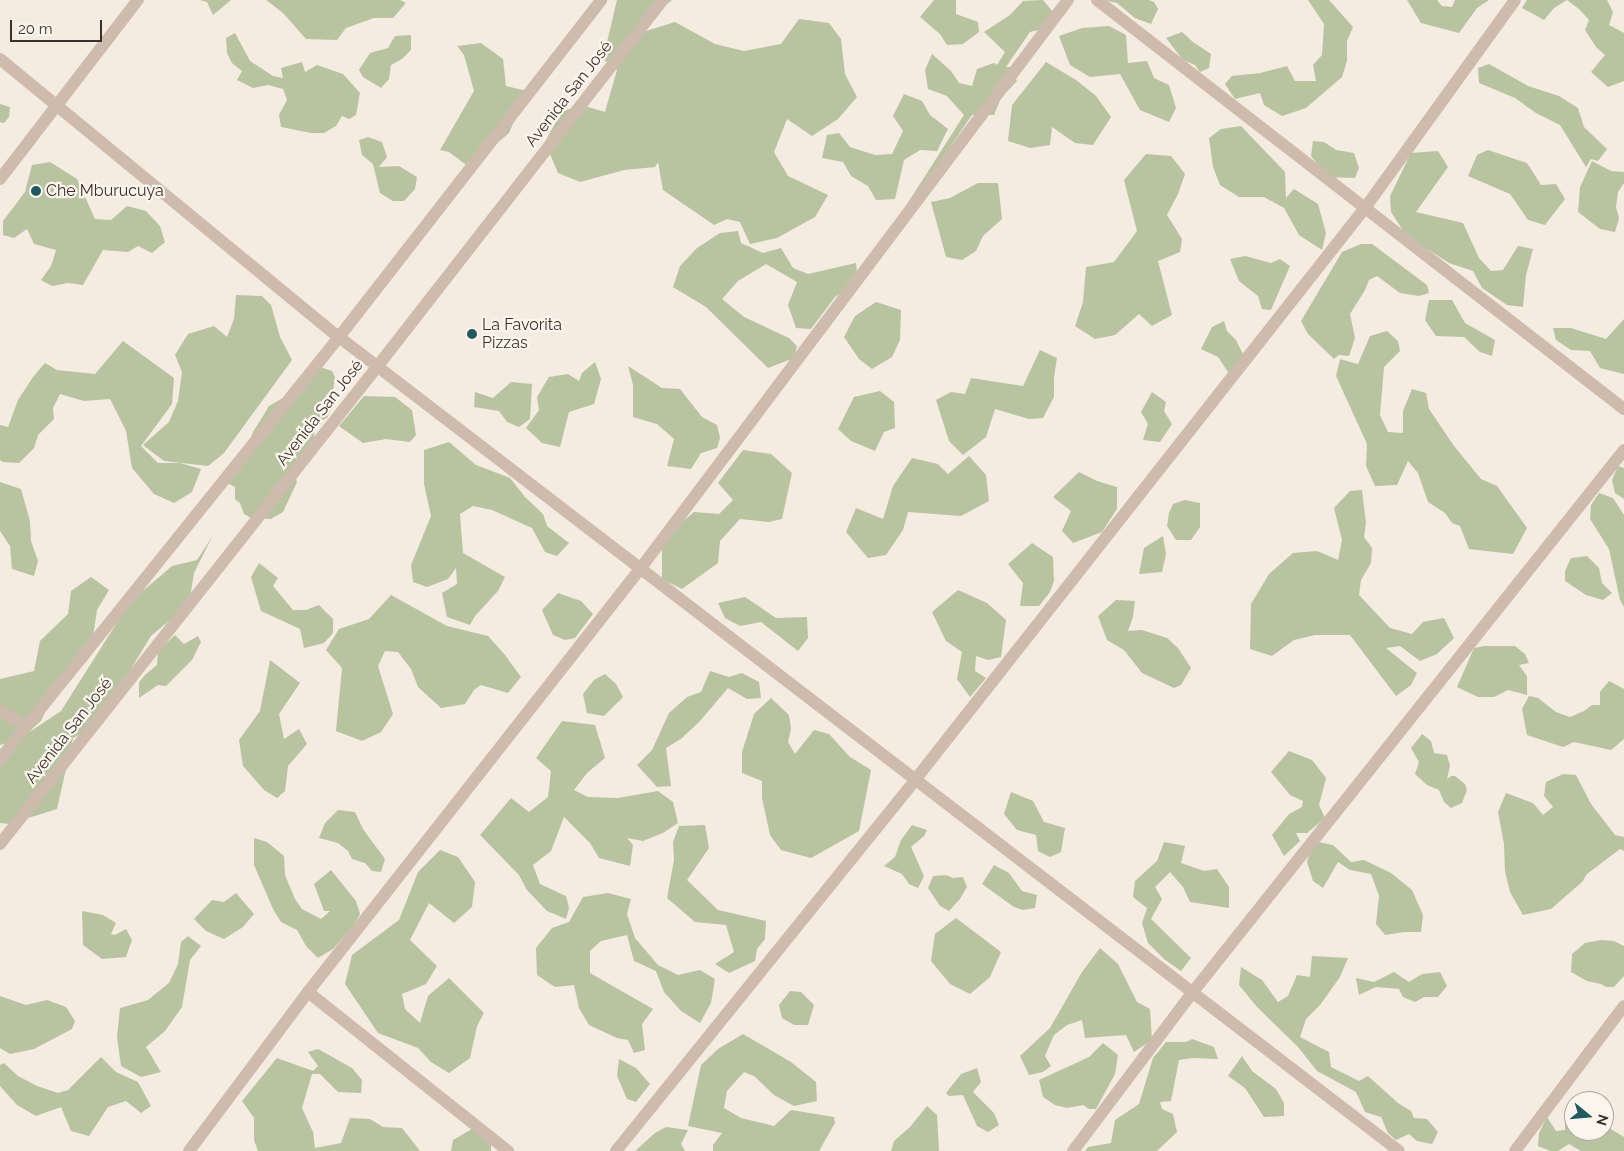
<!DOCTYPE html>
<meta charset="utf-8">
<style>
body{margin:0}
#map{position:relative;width:1624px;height:1151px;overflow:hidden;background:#f4ebe1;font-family:Raleway,sans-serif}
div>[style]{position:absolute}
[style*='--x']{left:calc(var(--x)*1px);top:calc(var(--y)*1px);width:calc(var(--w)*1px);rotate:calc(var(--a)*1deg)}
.green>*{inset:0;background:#b8c4a0}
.lane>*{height:12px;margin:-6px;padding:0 6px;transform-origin:6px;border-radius:6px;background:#cdbbac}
.street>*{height:12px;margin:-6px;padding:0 6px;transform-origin:6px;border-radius:6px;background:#cdbbac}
.dots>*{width:14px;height:14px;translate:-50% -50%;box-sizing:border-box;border:2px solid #fbf5ee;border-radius:50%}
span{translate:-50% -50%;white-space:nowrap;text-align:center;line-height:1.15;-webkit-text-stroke:4.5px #fbf5ee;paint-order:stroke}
.street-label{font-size:16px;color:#3b302b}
.poi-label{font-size:16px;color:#3b302b}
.left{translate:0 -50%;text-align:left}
.north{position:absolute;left:1564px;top:1091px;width:50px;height:50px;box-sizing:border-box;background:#fbf5ee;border:1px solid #aea6a0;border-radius:50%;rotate:107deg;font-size:14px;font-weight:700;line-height:20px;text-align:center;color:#3b302b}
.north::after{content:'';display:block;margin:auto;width:18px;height:22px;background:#1f5a5e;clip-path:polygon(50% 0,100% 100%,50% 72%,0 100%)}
.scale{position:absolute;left:10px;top:20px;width:92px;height:22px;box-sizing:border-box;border:2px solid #3b302b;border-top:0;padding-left:6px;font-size:15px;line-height:18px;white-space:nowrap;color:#3b302b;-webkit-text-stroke:4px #fbf5ee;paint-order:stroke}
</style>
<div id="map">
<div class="green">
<i style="clip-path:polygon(200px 0,231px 0,213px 15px,207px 2px)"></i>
<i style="clip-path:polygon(266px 0,400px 0,406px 3px,393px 18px,374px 18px,346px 28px,337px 40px,306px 39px,283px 13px)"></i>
<i style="clip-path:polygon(617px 0,672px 0,658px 12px,643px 32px,675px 22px,715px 44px,744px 51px,781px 44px,799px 19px,829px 23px,841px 39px,845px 74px,857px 97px,838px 119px,812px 136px,787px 119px,774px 152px,788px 176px,828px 195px,815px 217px,777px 238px,750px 244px,740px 222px,727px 219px,714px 225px,663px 190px,658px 162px,655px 167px,624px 170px,580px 182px,558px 173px,545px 142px,561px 112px,581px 105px,605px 112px,617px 70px,603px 59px)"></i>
<i style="clip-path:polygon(934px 0,956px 0,956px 14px,978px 22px,979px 32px,963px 44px,947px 45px,940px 34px,920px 17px)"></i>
<i style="clip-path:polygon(1043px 0,1053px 12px,1043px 29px,1030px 32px,1006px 67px,1010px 67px,1017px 81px,1001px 98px,994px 115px,972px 115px,857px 282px,835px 297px,811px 329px,796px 328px,788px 305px,797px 282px,766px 264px,738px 281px,722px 299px,744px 317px,789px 338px,797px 346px,794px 358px,768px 368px,706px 307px,673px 287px,680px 266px,697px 248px,720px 233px,738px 231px,741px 243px,763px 253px,781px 248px,793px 268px,808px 274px,856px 263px,858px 281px,964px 115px,947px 96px,928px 89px,925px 70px,932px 54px,951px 71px,959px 83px,972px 86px,977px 69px,994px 63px,997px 65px,1005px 52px,984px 32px,1010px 15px,1023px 1px)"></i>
<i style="clip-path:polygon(1105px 0,1149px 0,1154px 2px,1158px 9px,1151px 24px,1135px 18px,1117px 3px)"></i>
<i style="clip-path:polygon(1308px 0,1329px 0,1353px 27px,1347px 41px,1347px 61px,1342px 77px,1306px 108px,1282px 116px,1264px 105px,1260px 93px,1235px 99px,1225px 84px,1232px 76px,1260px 73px,1287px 66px,1295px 81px,1316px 81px,1313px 65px,1322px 55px,1324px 24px)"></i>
<i style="clip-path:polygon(1407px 0,1437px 0,1442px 6px,1452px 7px,1455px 0,1489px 0,1477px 8px,1459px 33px,1421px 23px)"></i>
<i style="clip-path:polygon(1527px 0,1607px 0,1613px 12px,1609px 25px,1624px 33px,1624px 81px,1608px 87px,1591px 72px,1605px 55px,1596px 47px,1585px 30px,1589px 20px,1579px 9px,1567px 0,1554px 8px,1544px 20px,1522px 8px)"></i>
<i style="clip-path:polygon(1109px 26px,1126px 35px,1128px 63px,1147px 61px,1154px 78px,1169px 85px,1176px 108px,1169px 122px,1140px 110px,1120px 74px,1090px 77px,1070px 65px,1059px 36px,1082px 28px)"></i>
<i style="clip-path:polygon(1182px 32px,1193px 42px,1211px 54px,1209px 68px,1200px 72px,1195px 65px,1183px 60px,1166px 38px)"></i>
<i style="clip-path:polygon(235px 33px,250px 61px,273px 76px,283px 78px,281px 68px,302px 62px,305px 72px,317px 65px,343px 74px,360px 93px,356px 115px,349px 119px,342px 116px,336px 126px,324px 133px,311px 133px,281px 127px,279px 115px,287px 100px,283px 89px,268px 85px,253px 88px,237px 80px,242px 71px,232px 63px,227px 53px,226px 38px)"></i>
<i style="clip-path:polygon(411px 35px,411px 50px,402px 59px,391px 65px,389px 79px,381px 88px,363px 77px,359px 70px,370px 53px,388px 48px,395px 36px)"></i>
<i style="clip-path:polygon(481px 43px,503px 59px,506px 86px,527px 91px,509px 133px,469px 167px,449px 152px,440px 150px,474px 91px,464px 55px,457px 46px)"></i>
<i style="clip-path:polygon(1046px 62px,1076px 80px,1096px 96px,1111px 117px,1093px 145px,1075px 143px,1052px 127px,1050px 145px,1030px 148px,1008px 141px,1012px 105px)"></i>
<i style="clip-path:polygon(1489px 64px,1528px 86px,1559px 96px,1578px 108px,1584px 127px,1607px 149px,1598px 161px,1591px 159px,1586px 167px,1560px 125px,1536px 113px,1515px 98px,1479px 83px,1478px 68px)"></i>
<i style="clip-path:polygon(904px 94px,922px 101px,930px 115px,948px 129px,937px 151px,920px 150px,904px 160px,895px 199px,876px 200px,868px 186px,851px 176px,843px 162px,822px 158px,827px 135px,839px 133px,850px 147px,875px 155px,892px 154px,903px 131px,893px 116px)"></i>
<i style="clip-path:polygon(0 104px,10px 107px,9px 117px,4px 123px,0 122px)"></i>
<i style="clip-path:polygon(1241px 126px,1285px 172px,1286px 198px,1294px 189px,1318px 204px,1326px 233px,1322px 250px,1299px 235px,1284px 208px,1264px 197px,1239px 197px,1220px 185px,1213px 167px,1209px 138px,1221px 129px)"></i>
<i style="clip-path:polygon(368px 137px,382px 142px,387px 157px,379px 167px,399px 166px,417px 177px,415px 189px,404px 201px,393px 201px,380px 193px,373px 164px,362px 155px,359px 140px)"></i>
<i style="clip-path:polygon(1313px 141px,1324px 142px,1336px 150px,1354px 153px,1359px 168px,1355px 178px,1328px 177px,1311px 156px)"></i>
<i style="clip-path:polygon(1488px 150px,1527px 163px,1541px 185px,1556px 184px,1565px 199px,1545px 225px,1528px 220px,1510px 194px,1468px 176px,1477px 155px)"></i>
<i style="clip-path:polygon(1438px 151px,1448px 167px,1416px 212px,1463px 223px,1479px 258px,1491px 271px,1503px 270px,1518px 246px,1533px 249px,1526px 275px,1523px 307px,1507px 305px,1482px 288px,1473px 271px,1449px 263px,1406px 235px,1391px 212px,1390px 196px,1411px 153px)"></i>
<i style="clip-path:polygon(1146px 154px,1171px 156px,1185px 174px,1178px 194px,1167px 215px,1182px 239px,1180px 252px,1158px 261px,1172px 315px,1152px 326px,1139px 314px,1115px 335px,1095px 339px,1075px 326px,1083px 302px,1086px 267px,1114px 262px,1137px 231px,1124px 180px)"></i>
<i style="clip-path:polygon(1592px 161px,1611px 171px,1624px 172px,1624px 183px,1618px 192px,1616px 207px,1619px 218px,1615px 232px,1600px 229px,1578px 212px,1580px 187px)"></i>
<i style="clip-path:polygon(50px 162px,77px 179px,95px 219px,111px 220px,127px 206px,146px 211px,160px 226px,165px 242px,152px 253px,138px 246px,128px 252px,103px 250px,83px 285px,68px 283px,52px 286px,41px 280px,51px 266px,56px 250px,34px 244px,27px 229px,14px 238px,3px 235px,3px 221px,25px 192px,32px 165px)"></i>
<i style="clip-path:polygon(978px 183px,998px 183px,1002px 219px,983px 236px,976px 251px,962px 260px,946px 257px,931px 202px,950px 198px)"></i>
<i style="clip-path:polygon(1361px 244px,1372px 244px,1427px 285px,1429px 293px,1419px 296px,1400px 293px,1377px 276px,1369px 280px,1365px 290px,1350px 314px,1355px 338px,1349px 356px,1339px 355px,1334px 359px,1308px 334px,1301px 321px,1342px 252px)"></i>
<i style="clip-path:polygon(1245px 256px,1271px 263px,1280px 259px,1290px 266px,1271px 310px,1262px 309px,1258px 296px,1239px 281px,1230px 259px)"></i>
<i style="clip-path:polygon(236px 295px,262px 296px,271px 305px,280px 337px,292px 360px,224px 453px,208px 466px,164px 461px,143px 445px,169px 422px,178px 401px,182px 372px,175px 355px,188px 334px,214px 326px,227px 337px,234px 319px)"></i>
<i style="clip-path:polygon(1429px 300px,1452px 300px,1465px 323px,1495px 340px,1492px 356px,1480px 352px,1464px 337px,1436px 336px,1425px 320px)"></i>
<i style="clip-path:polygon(876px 302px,901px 310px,900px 340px,892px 357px,872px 369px,859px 359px,844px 337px,855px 316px)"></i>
<i style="clip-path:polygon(1624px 319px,1624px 374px,1600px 368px,1590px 351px,1571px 350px,1556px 340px,1553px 328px,1571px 328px,1606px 339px)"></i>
<i style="clip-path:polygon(1224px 321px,1227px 331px,1236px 340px,1243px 354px,1236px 366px,1228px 372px,1218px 357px,1201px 349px,1212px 327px)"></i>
<i style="clip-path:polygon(1387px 331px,1398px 341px,1400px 351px,1384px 367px,1380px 415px,1388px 432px,1403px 433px,1403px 411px,1412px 389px,1426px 393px,1429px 409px,1454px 446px,1481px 479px,1497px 486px,1527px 528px,1513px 554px,1469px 549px,1460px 526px,1452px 523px,1445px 513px,1428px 502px,1418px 473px,1408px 461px,1397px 485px,1375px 486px,1366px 466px,1367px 444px,1336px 376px,1340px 359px,1358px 364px,1370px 336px)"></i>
<i style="clip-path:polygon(123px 341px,174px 378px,172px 404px,141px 446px,158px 463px,180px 463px,201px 469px,192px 492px,174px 503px,154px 494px,132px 468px,126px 431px,110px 399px,84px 401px,60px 394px,53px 408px,54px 419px,38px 435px,34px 448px,19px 463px,3px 462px,0 460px,0 425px,8px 427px,18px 400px,33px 377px,45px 363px,57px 370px,95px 374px)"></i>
<i style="clip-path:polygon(1040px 350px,1057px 358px,1054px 377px,1054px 397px,1043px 418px,1029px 419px,995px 409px,986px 437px,963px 455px,949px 441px,936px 400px,951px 392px,965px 394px,971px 378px,1023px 386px)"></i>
<i style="clip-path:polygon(595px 362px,601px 379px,594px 404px,569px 412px,560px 447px,542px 443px,526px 428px,539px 410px,537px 397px,549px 377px,568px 374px,579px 381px,582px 373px)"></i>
<i style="clip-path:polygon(628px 366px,662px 388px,680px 389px,702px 417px,717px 425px,720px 438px,717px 448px,701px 453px,691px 469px,667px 466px,674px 439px,657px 424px,633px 417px,633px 385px)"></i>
<i style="clip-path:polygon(320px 367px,332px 371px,335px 377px,330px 412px,327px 418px,315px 424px,313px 452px,293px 469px,297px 482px,283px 512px,271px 519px,251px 518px,244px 514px,240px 503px,235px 499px,235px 487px,229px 484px,249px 444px,253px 432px,269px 406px,281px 399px,287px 400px)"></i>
<i style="clip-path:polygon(511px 382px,532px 384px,530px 419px,519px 427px,507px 422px,499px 411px,474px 407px,475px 392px,493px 398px)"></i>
<i style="clip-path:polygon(880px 391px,894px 402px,895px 428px,884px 432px,875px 451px,851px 441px,838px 429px,854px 397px)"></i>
<i style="clip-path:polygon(1152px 392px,1166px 402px,1164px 411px,1172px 424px,1160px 442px,1143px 440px,1148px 424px,1141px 412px)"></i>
<i style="clip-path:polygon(364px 396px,395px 397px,412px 410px,416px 435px,410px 442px,386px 439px,363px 443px,339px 426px)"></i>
<i style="clip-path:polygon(449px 442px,476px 465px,510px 478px,525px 497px,543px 514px,547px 526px,569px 543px,557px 556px,545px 552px,532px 528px,492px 510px,473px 506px,460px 514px,463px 553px,505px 577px,498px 591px,475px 616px,470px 625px,447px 617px,442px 593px,457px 584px,456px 568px,448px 579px,427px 587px,413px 582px,411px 565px,431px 516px,424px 484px,424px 450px)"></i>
<i style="clip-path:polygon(743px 450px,771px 454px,792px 473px,782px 519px,769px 522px,740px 519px,720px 541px,718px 563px,682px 589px,662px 579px,662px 539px,694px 512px,719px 514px,733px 500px,718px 483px)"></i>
<i style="clip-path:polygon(969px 456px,986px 475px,989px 501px,961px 516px,908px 512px,903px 530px,886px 555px,868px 558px,846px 532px,856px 508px,883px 519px,893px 486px,912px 458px,938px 464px,948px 474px)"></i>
<i style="clip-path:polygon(1618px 466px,1624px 468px,1624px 499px,1615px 493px,1612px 480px)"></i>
<i style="clip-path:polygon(1079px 472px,1097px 481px,1117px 487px,1117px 509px,1102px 532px,1073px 543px,1062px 531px,1071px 511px,1053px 497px)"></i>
<i style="clip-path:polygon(0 482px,21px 489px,30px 521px,31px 541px,38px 561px,34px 576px,12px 569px,10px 546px,0 531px)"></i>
<i style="clip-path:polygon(1362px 490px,1366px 523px,1364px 537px,1372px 548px,1371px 563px,1361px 580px,1359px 595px,1390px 628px,1412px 634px,1423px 622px,1444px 618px,1454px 638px,1437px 654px,1420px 661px,1400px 646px,1386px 648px,1417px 673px,1411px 685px,1396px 696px,1350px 635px,1315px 635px,1294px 640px,1272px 656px,1250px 649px,1251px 604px,1269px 574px,1293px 553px,1317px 551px,1338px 560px,1342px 540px,1334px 508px,1350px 491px)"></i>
<i style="clip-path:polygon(1599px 493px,1613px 498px,1624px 515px,1624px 607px,1620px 600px,1609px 549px,1590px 519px,1591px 505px)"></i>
<i style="clip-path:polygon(1185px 500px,1200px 503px,1200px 527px,1191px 540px,1176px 540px,1167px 526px,1169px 513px,1173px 504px)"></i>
<i style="clip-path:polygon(1163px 536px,1166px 554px,1162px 572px,1139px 574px,1144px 548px)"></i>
<i style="clip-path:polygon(212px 537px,194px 573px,189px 604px,151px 636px,96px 726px,73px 738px,57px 809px,9px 824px,0 823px,0 752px,14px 741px,0 745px,0 679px,34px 671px,40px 641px,68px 614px,71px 591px,91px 577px,109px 590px,97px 610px,90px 657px,48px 706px,41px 721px,25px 735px,61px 711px,130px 602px,172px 566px,197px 560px)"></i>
<i style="clip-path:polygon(1032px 543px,1053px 557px,1054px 581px,1050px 592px,1039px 606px,1020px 606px,1023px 583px,1008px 564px)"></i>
<i style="clip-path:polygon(1587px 556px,1599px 568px,1602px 583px,1612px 593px,1603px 600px,1586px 595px,1565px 581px,1565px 571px,1571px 558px)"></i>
<i style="clip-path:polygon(259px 563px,278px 578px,273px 586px,293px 610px,306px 610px,319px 605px,333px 619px,333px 633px,324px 643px,304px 648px,300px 629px,261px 611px,251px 577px)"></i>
<i style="clip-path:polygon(958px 590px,987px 603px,1006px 620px,1001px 657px,988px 660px,976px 656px,975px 671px,986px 678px,970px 697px,957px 679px,962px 652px,946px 641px,932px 612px)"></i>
<i style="clip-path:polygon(558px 593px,581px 601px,593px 614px,575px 638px,565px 640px,553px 635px,542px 610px)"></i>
<i style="clip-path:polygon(391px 595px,447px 626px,488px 636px,505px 655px,521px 677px,508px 693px,481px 685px,474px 690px,465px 704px,441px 708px,418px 687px,411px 669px,398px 652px,385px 651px,378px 666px,393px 714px,381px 732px,362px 741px,336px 731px,342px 668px,326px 650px,339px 629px,369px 619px)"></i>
<i style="clip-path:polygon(745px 597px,776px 618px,807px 617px,808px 638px,798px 651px,761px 622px,740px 626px,725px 618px,718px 603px)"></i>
<i style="clip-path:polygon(1116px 600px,1135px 601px,1133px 617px,1128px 631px,1142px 630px,1167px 638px,1178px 648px,1191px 668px,1181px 685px,1174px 688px,1142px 673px,1124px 650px,1107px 640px,1098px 616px)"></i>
<i style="clip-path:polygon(175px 635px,184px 644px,198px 636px,201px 642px,192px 660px,166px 686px,158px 685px,139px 698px,139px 682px,146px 674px,157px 665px,158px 651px)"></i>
<i style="clip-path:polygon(1485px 646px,1515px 646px,1525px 654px,1529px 663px,1519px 665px,1527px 676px,1527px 695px,1508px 690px,1494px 697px,1478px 697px,1457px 687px,1474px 648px)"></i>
<i style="clip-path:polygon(270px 660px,300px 683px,279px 714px,284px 739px,299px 729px,307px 744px,288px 766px,285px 791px,277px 798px,264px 790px,243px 766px,239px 740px,260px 711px)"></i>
<i style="clip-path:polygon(710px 671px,729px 677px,742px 673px,759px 682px,761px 698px,747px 699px,728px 688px,700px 721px,682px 738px,666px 748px,671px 786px,657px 787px,637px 765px,652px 750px,669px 713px,687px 697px,701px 692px)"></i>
<i style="clip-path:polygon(605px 674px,616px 684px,623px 697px,604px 716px,587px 713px,583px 694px,594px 680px)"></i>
<i style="clip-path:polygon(1609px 681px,1624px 689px,1624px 739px,1611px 750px,1574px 742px,1563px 747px,1527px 735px,1522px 709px,1529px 696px,1538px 698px,1556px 712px,1570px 717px,1584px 711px,1592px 705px,1600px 705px,1600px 692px)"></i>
<i style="clip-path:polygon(771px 698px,789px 715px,791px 729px,788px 742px,795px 754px,814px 730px,829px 734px,850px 757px,871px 770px,859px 831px,811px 858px,781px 850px,770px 835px,762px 798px,762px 781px,742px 773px,742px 752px,754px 714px)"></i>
<i style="clip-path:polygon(562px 721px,595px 725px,605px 758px,587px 773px,574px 790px,588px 797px,618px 798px,658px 791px,673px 802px,678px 823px,663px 833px,643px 841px,627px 838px,633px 845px,630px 866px,599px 858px,590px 843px,564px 817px,551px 851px,533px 865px,540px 884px,566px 896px,569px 908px,566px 919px,547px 911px,527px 890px,519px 875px,480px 835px,511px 798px,529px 812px,548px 797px,551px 771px,536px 758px)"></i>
<i style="clip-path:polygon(1422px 734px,1431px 741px,1434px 753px,1447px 755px,1450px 766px,1447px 779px,1451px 776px,1455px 776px,1465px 784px,1467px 790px,1462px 803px,1451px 808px,1444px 802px,1439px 790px,1427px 785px,1415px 774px,1419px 762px,1411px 748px)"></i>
<i style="clip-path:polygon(1289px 751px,1312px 760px,1326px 778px,1319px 805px,1325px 818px,1307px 833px,1296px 833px,1300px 841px,1284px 856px,1272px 835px,1289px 814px,1302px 807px,1303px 801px,1290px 795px,1271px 772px)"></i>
<i style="clip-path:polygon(1563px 774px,1576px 775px,1591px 804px,1615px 835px,1624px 837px,1624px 851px,1620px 849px,1587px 874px,1582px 882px,1551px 909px,1523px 915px,1510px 892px,1505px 871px,1504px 844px,1498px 812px,1506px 793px,1533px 803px,1543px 815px,1553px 807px,1544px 796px,1546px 782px)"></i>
<i style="clip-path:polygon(1011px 792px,1033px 801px,1044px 822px,1065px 828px,1061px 852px,1050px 857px,1038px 851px,1036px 835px,1017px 830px,1004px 814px)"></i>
<i style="clip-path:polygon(338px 810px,355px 812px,363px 829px,385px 859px,381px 872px,372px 871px,365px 863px,352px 859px,348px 851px,338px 843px,319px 838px,325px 823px)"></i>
<i style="clip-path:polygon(705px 825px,709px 848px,687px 880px,718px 910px,766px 921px,765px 939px,757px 949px,755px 961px,729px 973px,715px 964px,734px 952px,726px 925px,695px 922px,667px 898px,674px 860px,673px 842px,679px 826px)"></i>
<i style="clip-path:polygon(912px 825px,927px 830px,924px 836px,911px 847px,924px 876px,918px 888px,909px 884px,902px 874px,884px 866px,895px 857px,901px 840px)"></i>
<i style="clip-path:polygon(254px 838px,267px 842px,284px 856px,285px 875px,295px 899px,302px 909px,321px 919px,330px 911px,324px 911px,314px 884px,331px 870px,356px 901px,360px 914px,353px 926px,333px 949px,318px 958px,306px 946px,297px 930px,281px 922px,273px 909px,254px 865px)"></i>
<i style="clip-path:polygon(1313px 841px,1333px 845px,1351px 862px,1364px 860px,1391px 873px,1412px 890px,1423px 915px,1421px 932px,1404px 932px,1385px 935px,1376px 924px,1379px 896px,1371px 874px,1350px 870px,1338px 862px,1323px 888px,1313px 881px,1307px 862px)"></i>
<i style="clip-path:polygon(1164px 842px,1185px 846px,1181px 863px,1204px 871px,1217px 869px,1229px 887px,1229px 908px,1190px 902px,1183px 887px,1170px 872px,1155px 887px,1162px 899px,1151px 919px,1191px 958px,1181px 971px,1164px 959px,1148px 943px,1142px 923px,1147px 908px,1133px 897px,1135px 881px,1157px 861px)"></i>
<i style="clip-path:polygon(440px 850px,458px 857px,475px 882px,472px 907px,454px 923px,429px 903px,410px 940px,437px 966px,426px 984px,402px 994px,405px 1009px,420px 1023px,428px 996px,449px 978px,484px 1013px,477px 1026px,470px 1058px,449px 1073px,431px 1062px,418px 1048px,378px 1033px,345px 984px,352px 955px,399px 920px,418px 872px)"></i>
<i style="clip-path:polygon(994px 865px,1009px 873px,1022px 891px,1037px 895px,1035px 908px,1023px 910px,1014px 907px,982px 884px)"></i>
<i style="clip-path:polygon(946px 875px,953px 878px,963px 877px,967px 887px,960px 899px,949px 911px,940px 906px,928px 888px,933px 876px)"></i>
<i style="clip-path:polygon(236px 893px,254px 914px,243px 927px,224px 939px,206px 931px,194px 919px,212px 900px,224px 902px)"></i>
<i style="clip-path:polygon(608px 893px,631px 899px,627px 914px,635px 938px,658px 965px,678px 975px,700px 970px,715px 979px,711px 1003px,700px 1023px,681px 1011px,664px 992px,656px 971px,634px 961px,627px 935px,601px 941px,590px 951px,590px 973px,653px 1009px,642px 1024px,645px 1050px,634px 1053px,628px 1040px,617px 1038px,589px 1025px,579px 1008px,574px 985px,555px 987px,537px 975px,536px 948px,552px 928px,569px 922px,583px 897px)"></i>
<i style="clip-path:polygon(82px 911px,103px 915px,116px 923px,111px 934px,115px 935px,126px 929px,132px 940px,126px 957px,102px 959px,83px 945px)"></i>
<i style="clip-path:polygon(956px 918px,1001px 952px,990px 977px,970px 994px,950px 984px,931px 961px,935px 934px)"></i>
<i style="clip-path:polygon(188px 936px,201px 946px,190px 960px,182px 1007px,165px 1031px,146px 1047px,161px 1072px,141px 1077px,121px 1066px,117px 1037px,120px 1008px,148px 1000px,169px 983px,178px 964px,181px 942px)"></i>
<i style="clip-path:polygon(1601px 940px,1614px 941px,1624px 946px,1624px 976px,1614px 987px,1606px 987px,1601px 984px,1587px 981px,1571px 972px,1572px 954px,1585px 943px)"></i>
<i style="clip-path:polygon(1100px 948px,1118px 964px,1137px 1002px,1150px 1009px,1152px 1040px,1134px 1052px,1126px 1035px,1085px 1038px,1082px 1020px,1067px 1025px,1054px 1035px,1045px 1056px,1051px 1066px,1043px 1072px,1029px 1075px,1020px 1056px,1050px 1028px,1082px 972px)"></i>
<i style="clip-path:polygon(1312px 956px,1348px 958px,1340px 977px,1320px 1005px,1306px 1019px,1300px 1037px,1329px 1052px,1331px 1067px,1359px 1081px,1368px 1076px,1398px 1103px,1411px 1111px,1414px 1118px,1427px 1119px,1438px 1132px,1432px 1144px,1417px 1141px,1409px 1134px,1396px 1140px,1388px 1133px,1381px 1117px,1365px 1112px,1356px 1092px,1317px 1071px,1298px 1047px,1257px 1007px,1239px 985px,1241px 967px,1262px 980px,1278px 1002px,1288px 996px,1297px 975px,1310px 977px)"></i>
<i style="clip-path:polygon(1394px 972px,1409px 982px,1422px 974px,1440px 972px,1447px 986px,1438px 997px,1424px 997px,1415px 1002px,1403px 997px,1399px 989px,1376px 987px,1359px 995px,1356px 978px,1374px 982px)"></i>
<i style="clip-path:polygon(790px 991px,801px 992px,814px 1005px,808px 1025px,794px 1025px,782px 1018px,779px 1005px)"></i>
<i style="clip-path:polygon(0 996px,26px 1005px,47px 1000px,66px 1007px,75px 1021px,72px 1029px,34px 1049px,10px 1054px,0 1048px)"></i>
<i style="clip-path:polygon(743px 1034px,791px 1062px,816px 1082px,817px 1101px,794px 1106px,774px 1095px,754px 1076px,744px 1072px,727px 1091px,724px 1108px,741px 1118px,774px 1126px,791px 1110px,834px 1117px,835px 1123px,819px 1151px,713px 1151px,713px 1145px,722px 1133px,688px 1126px,701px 1065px,718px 1049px)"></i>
<i style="clip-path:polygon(1192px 1039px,1214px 1047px,1218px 1059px,1193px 1058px,1179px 1060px,1171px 1101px,1160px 1102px,1162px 1109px,1173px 1114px,1177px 1132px,1157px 1151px,1085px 1151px,1088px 1147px,1111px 1143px,1115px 1120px,1139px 1104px,1153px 1058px,1166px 1042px,1186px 1042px)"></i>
<i style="clip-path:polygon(1103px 1043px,1118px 1055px,1115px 1074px,1096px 1109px,1089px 1109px,1083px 1105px,1067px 1108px,1055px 1105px,1043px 1097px,1039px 1080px,1089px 1057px)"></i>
<i style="clip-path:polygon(318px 1049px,352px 1068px,362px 1080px,361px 1093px,338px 1092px,320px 1074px,312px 1074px,302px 1108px,313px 1132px,315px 1148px,341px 1143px,350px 1118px,370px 1119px,383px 1127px,402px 1128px,420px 1151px,258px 1151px,254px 1140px,254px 1118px,242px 1101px,277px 1058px,313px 1071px,318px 1066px,308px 1052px)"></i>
<i style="clip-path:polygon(1242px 1056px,1252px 1071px,1276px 1089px,1284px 1103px,1284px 1116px,1264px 1117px,1245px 1088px,1228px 1076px)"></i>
<i style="clip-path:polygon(101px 1057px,116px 1072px,138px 1082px,151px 1106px,141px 1113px,126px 1101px,108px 1107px,89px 1136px,71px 1131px,61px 1107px,36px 1116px,17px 1105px,0 1086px,0 1065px,4px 1063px,18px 1076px,37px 1086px,58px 1093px,68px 1090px)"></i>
<i style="clip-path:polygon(619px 1059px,636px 1068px,650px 1084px,636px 1102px,627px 1099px,617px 1076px)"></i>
<i style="clip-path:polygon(977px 1068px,981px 1082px,973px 1092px,994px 1113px,999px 1125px,988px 1132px,977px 1126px,963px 1095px,949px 1096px,946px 1093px,961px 1074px)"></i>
<i style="clip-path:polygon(927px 1106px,937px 1115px,939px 1151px,891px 1151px,894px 1141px,910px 1127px)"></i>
<i style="clip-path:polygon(1547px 1117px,1556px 1131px,1565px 1130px,1565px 1119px,1574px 1119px,1574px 1131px,1604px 1131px,1604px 1125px,1624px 1137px,1624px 1151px,1581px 1151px,1569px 1144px,1558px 1151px,1550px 1151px,1538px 1146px,1539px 1133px)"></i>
<i style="clip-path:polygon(666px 1127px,688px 1130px,681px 1144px,685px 1151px,635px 1151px,655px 1133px)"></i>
<i style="clip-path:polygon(472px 1129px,491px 1145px,491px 1151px,451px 1151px,453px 1140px)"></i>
</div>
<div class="lane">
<i style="--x:0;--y:710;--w:31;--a:33"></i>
</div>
<div class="street">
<i style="--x:1097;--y:0;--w:667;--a:37.81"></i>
<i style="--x:0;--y:59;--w:438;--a:39.4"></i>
<i style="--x:339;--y:337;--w:1336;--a:37.52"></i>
<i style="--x:0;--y:179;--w:226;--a:-52.4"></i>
<i style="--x:0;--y:759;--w:541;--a:-51.22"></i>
<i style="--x:339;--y:337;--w:427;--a:-52.1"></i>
<i style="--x:0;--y:844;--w:608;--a:-51.68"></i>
<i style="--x:377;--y:367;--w:465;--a:-52.1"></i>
<i style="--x:308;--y:992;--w:256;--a:38.5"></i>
<i style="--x:189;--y:1151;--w:199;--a:-53.2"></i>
<i style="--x:308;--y:992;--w:538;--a:-51.87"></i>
<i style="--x:640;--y:569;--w:712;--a:-53.05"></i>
<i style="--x:616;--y:1151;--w:476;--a:-51.1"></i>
<i style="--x:915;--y:780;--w:728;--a:-51.81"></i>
<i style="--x:1365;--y:208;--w:256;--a:-54.2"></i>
<i style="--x:1073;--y:1151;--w:198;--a:-53"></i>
<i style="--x:1192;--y:993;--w:694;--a:-51.49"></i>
<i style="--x:1515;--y:1151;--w:181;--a:-53.1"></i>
</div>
<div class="dots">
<i style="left:36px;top:191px;background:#1f5a5e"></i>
<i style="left:472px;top:334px;background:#1f5a5e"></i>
</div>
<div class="street-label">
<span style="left:569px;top:94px;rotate:-52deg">Avenida San José</span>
<span style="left:320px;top:413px;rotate:-52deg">Avenida San José</span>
<span style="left:69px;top:731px;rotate:-52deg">Avenida San José</span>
</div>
<div class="poi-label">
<span class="left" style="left:46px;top:191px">Che Mburucuya</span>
<span class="left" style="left:482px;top:334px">La Favorita<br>Pizzas</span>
</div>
<div class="north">N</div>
<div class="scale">20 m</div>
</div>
